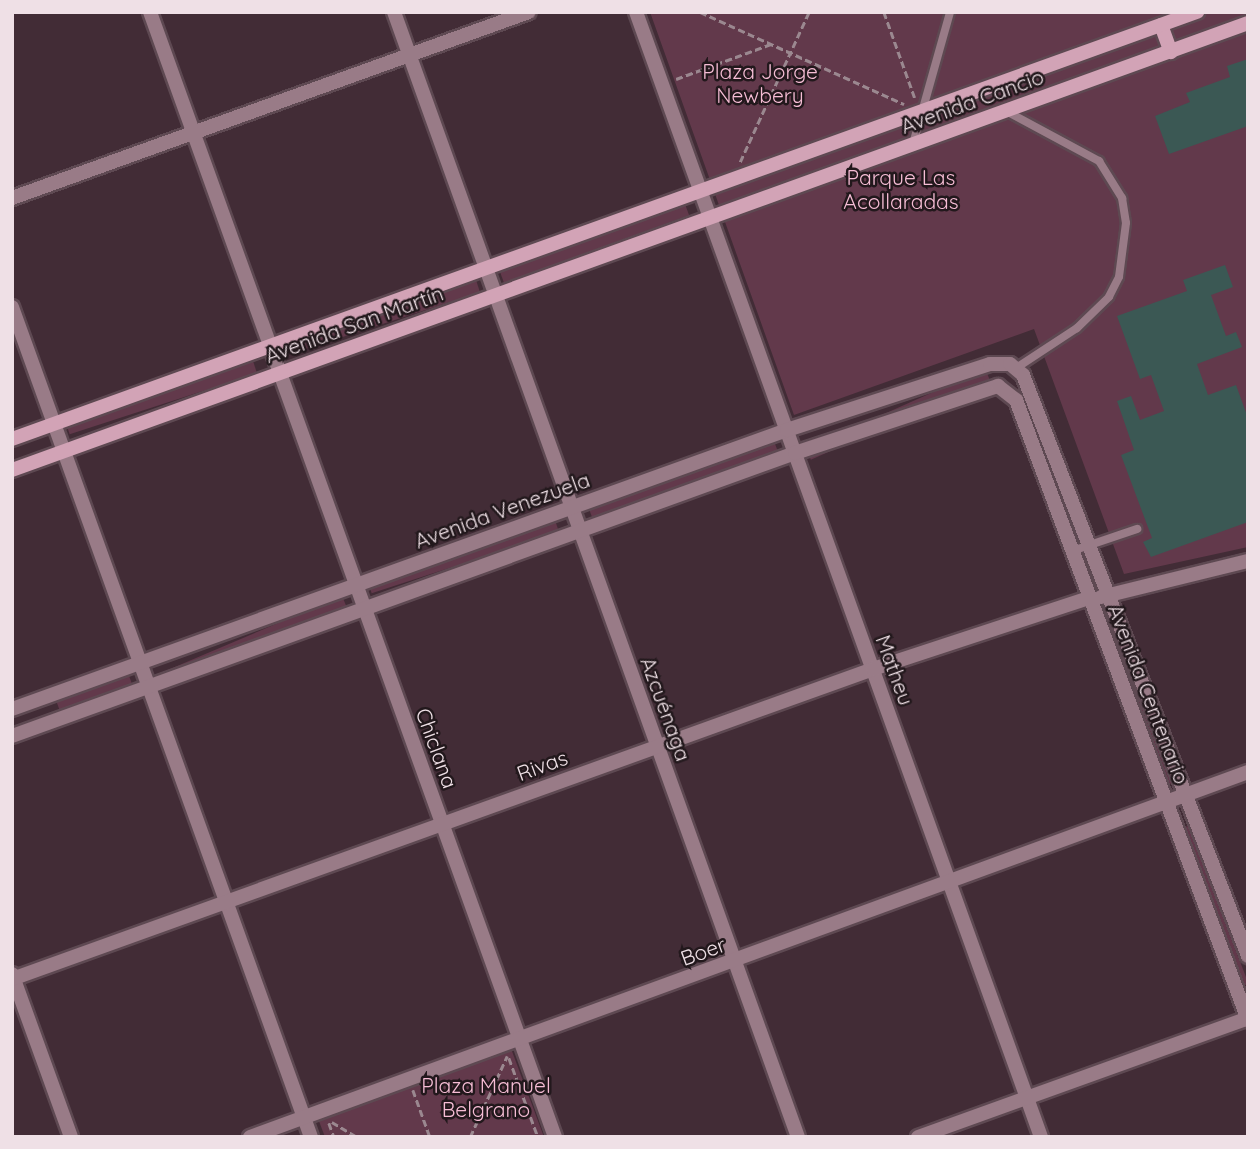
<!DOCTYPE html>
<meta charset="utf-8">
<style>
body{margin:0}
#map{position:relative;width:1260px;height:1149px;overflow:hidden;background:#422c36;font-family:Quicksand,sans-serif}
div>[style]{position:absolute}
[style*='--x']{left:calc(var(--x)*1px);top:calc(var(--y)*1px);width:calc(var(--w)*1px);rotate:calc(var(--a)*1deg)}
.green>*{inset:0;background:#62394b;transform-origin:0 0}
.building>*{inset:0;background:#3b5854}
.path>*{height:2.5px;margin-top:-1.25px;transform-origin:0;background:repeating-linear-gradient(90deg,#9b8890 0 7px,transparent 0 10.5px)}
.roads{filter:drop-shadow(2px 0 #5e4952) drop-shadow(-2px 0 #5e4952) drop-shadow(0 2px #5e4952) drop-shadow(0 -2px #5e4952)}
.service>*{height:8px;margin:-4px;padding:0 4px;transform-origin:4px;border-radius:4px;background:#997b87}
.minor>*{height:14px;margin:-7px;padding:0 7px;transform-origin:7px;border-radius:7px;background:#997b87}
.tertiary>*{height:14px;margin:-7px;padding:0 7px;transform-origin:7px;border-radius:7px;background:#997b87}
.secondary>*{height:14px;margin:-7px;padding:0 7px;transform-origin:7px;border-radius:7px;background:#d2a3b6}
span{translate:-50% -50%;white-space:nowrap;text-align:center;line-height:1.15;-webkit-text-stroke:5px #22181c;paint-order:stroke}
.park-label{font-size:21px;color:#f6bdd5}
.street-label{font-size:21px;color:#efe0e6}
.frame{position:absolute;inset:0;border:14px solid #efe0e6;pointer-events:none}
</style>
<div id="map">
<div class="green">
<i style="clip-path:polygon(650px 12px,1248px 12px,1248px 547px,1124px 574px,1034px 329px,794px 415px)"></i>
<i style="left:685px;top:204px;width:12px;height:197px;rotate:70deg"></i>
<i style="left:476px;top:280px;width:13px;height:197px;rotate:72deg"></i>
<i style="left:253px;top:361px;width:13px;height:197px;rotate:72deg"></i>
<i style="left:985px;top:369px;width:12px;height:196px;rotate:66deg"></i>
<i style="left:774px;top:441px;width:12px;height:197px;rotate:70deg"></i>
<i style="left:555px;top:520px;width:13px;height:197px;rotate:72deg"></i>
<i style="left:342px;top:596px;width:13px;height:197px;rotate:67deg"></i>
<i style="left:1111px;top:620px;width:174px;height:4px;rotate:69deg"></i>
<i style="left:128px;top:673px;width:12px;height:77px;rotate:70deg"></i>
<i style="left:1188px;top:826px;width:169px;height:4px;rotate:69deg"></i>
<i style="clip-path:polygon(510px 1046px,544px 1137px,325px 1137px,317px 1116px)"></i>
</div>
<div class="building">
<i style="clip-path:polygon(1248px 59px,1248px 126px,1169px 154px,1155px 116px,1190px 102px,1186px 93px,1230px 77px,1227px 66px)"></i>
<i style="clip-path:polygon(1225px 265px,1233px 287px,1211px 295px,1226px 336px,1236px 332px,1242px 347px,1197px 364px,1208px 395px,1236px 385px,1248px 418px,1248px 522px,1151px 557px,1143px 542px,1152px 538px,1121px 455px,1134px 450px,1117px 401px,1131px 396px,1140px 420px,1164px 411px,1151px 375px,1140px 379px,1117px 316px,1187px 291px,1183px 280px)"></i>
</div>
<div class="path">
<i style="--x:700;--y:12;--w:224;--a:24.3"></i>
<i style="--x:884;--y:12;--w:91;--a:70.2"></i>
<i style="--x:676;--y:79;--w:101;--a:-20.2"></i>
<i style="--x:740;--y:162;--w:165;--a:-65.3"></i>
<i style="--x:509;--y:1058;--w:84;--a:69.8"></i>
<i style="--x:413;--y:1090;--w:50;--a:70.1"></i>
<i style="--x:332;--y:1122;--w:29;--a:31"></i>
<i style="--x:329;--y:1123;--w:15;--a:70"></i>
<i style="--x:470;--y:1137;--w:89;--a:-65.4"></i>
</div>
<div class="roads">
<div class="service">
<i style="--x:1006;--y:111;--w:106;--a:28.3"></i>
<i style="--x:1099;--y:161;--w:44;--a:58.1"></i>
<i style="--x:1122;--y:198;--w:25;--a:81"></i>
<i style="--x:1126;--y:223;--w:54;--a:97.4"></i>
<i style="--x:1119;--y:277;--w:22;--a:117"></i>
<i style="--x:1109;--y:297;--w:45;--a:135.9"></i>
<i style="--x:1077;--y:328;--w:73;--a:146.7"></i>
<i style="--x:913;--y:144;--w:137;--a:-74.3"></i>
<i style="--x:1072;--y:551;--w:69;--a:-18.7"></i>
</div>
<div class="minor">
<i style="--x:150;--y:12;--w:1196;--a:70.2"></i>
<i style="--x:394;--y:12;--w:1195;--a:70.25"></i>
<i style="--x:636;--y:12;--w:1196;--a:70.2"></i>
<i style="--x:12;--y:198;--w:549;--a:-19.79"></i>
<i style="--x:12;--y:307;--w:882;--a:70.19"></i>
<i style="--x:1101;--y:597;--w:151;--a:-13.8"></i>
<i style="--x:12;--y:974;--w:173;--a:70.1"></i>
<i style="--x:12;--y:979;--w:915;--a:-19.8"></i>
<i style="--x:873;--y:669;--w:227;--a:-18.2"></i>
<i style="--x:250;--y:1137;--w:1063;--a:-20.09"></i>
<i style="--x:918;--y:1137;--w:351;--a:-19.8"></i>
</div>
<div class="tertiary">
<i style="--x:12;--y:709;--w:824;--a:-19.8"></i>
<i style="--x:787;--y:430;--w:213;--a:-18"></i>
<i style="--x:990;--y:364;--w:20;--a:0"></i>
<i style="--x:1010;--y:364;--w:17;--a:40"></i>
<i style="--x:1023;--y:375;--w:623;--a:68.83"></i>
<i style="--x:12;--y:736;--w:833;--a:-19.87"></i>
<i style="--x:795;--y:453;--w:214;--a:-18.3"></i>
<i style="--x:998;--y:386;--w:23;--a:38"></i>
<i style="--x:1016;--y:400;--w:662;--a:69.48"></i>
</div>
<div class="secondary">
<i style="--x:1161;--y:25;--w:29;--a:70"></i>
<i style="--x:12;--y:439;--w:1260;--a:-19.82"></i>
<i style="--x:12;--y:470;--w:1314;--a:-19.88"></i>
</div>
</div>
<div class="park-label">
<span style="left:760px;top:83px">Plaza Jorge<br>Newbery</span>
<span style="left:901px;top:189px">Parque Las<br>Acollaradas</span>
<span style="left:486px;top:1097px">Plaza Manuel<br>Belgrano</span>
</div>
<div class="street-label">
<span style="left:972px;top:101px;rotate:-20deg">Avenida Cancio</span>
<span style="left:354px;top:324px;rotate:-20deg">Avenida San Martín</span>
<span style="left:502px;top:510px;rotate:-20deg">Avenida Venezuela</span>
<span style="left:895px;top:670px;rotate:70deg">Matheu</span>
<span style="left:1149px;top:694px;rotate:69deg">Avenida Centenario</span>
<span style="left:666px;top:709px;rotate:70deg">Azcuénaga</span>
<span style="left:437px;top:748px;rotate:70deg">Chiclana</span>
<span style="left:542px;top:765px;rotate:-20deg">Rivas</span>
<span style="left:703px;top:951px;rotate:-20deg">Boer</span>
</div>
<div class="frame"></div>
</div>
